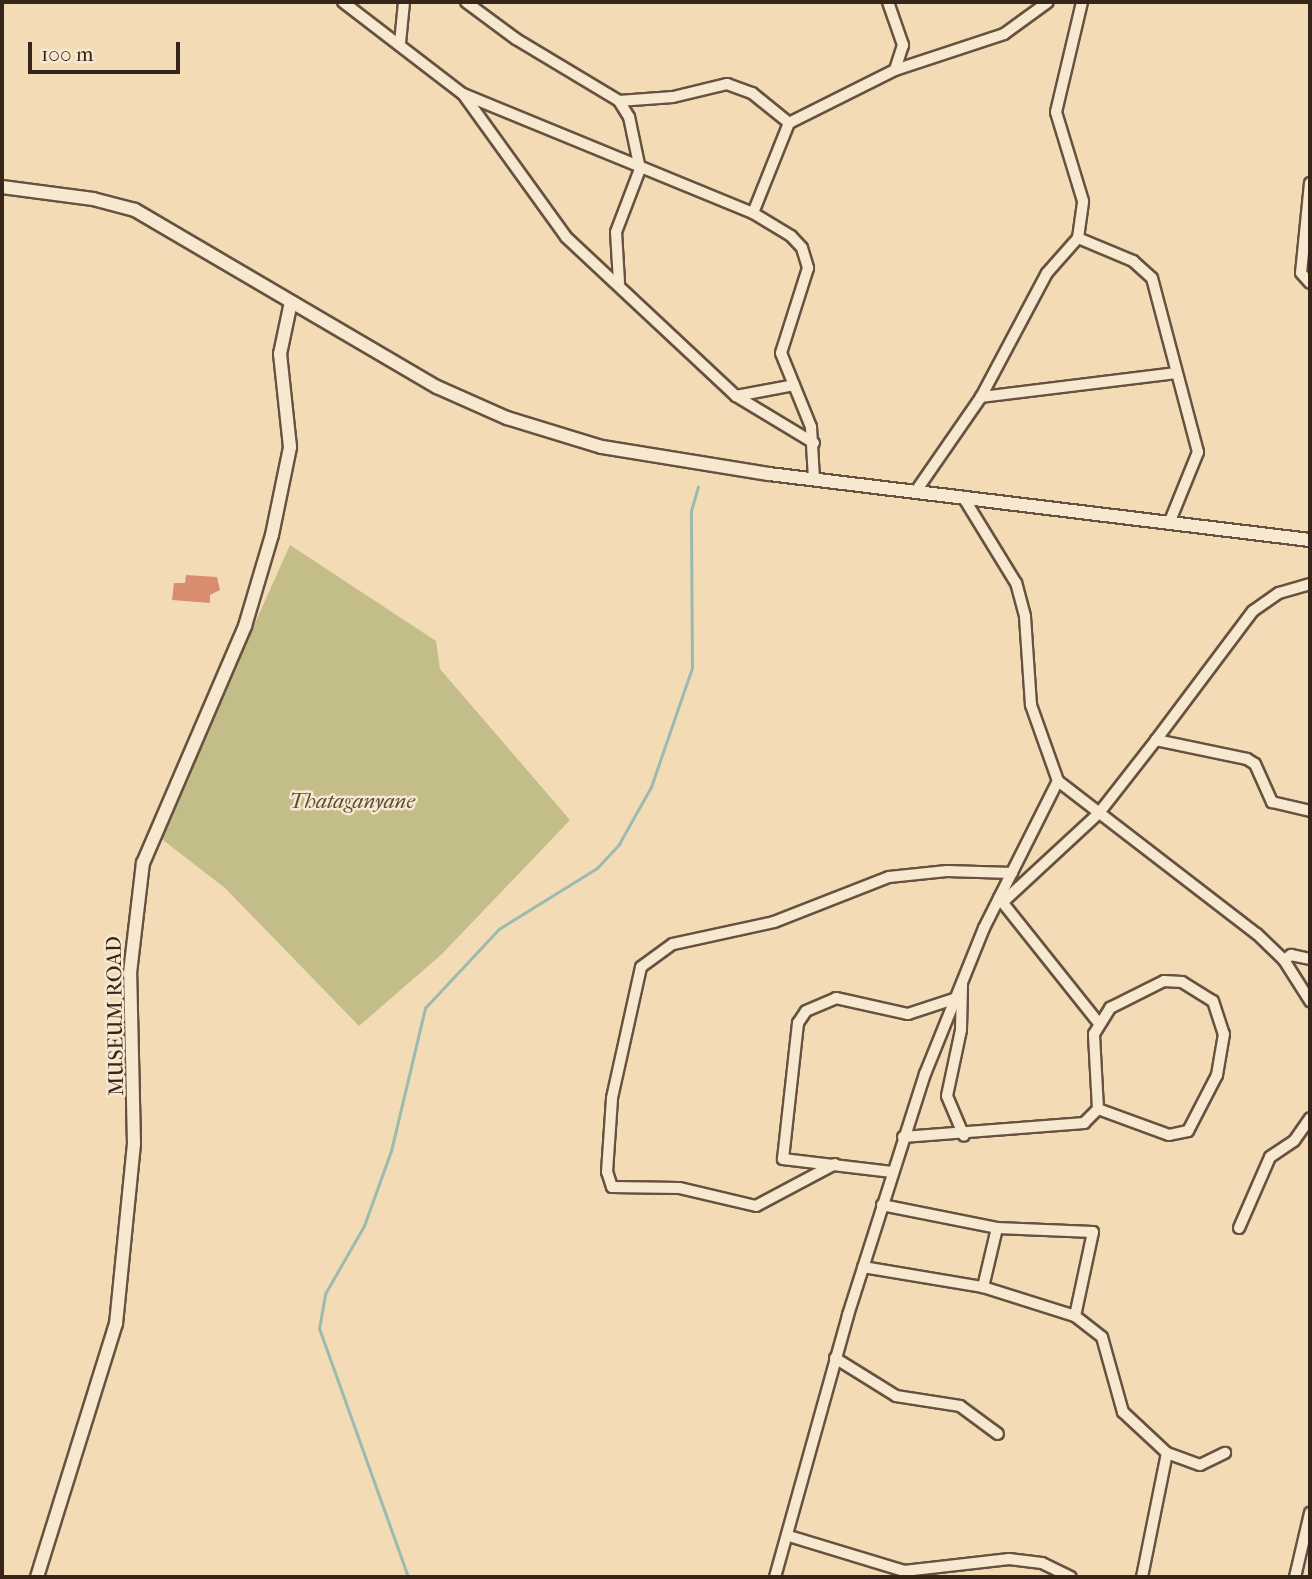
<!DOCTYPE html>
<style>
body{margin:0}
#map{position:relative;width:1312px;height:1579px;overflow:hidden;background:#f3dbb6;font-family:"IM FELL French Canon",serif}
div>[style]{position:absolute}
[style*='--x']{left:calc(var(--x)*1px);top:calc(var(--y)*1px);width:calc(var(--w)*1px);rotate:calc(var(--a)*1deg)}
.green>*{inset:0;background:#c3be89}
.stream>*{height:2.5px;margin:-1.25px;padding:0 1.25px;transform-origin:1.25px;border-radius:1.25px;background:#9bbbb1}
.building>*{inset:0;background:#d98c6e}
.roads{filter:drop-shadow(2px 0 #675240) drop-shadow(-2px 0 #675240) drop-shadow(0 2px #675240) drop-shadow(0 -2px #675240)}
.minor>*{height:10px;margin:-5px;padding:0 5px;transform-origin:5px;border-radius:5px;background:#f7e8d0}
.tertiary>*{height:12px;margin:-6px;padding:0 6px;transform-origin:6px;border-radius:6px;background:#f7e8d0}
span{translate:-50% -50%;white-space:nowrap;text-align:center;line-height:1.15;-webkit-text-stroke:5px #f7e8d0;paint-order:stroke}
.park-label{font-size:21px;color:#5b4b35;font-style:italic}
.street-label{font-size:21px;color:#382519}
.frame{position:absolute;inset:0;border:4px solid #382519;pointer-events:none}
.scale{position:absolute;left:28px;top:42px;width:152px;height:32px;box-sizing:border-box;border:4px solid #382519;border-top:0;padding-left:9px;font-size:21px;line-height:24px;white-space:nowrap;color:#382519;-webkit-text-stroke:5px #f7e8d0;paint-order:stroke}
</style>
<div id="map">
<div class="green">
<i style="clip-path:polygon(290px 545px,436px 641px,440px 669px,570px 820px,442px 954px,359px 1026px,225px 888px,159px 837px)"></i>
</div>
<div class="stream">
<i style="--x:408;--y:1577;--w:263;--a:-109.7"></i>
<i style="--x:319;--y:1329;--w:36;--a:-80"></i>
<i style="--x:325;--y:1294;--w:78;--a:-60.2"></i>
<i style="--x:364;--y:1226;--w:80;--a:-70.2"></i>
<i style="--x:391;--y:1151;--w:147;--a:-76.6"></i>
<i style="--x:425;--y:1008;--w:108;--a:-46.9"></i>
<i style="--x:499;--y:929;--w:115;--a:-31.9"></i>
<i style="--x:597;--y:868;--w:33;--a:-47"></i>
<i style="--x:619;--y:844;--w:65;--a:-60.7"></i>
<i style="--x:651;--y:787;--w:126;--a:-71"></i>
<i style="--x:692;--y:668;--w:157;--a:-90.4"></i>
<i style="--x:691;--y:511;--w:25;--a:-74"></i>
</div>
<div class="building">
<i style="clip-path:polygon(186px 575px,217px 577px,220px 590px,210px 595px,210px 603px,172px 600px,174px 583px,185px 583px)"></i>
</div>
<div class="roads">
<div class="minor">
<i style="--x:343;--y:2;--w:151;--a:37.5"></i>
<i style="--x:463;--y:94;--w:313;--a:22.3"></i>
<i style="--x:753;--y:213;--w:44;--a:31.2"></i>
<i style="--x:791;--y:236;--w:16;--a:47"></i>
<i style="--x:802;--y:248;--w:21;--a:73"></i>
<i style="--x:808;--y:268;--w:89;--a:107.6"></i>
<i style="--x:781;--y:353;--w:80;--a:67.9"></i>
<i style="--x:811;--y:427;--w:52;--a:86.7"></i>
<i style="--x:466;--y:2;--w:62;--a:36.5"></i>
<i style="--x:516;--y:39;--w:120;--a:31"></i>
<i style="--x:619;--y:101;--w:54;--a:-4.2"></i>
<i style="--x:673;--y:97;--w:56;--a:-13.5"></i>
<i style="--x:727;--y:84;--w:27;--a:20"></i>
<i style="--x:752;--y:93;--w:48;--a:39"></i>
<i style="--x:888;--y:2;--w:46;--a:70.8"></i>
<i style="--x:903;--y:45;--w:26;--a:108"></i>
<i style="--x:400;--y:43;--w:41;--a:-84.4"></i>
<i style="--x:463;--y:94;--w:176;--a:54.2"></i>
<i style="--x:566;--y:237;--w:233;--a:43.1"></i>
<i style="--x:736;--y:396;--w:91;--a:31.1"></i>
<i style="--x:1310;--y:183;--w:90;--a:95.7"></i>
<i style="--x:1301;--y:273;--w:13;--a:48"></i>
<i style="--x:753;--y:213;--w:97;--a:-68.2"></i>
<i style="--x:789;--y:123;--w:119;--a:-26.6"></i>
<i style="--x:895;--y:70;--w:115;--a:-18.3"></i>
<i style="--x:1004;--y:34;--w:54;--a:-36"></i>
<i style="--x:1078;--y:238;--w:60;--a:22.7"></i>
<i style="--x:1133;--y:261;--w:25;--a:42"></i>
<i style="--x:1152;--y:278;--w:180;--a:75.2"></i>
<i style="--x:1198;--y:452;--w:74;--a:112.1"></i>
<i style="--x:619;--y:282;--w:50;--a:-93.4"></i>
<i style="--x:616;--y:232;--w:67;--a:-69.1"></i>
<i style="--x:640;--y:169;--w:53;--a:-101.9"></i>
<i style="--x:629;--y:117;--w:19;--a:-122"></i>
<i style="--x:736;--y:396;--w:59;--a:-10.7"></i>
<i style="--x:981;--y:397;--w:196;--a:-7"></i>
<i style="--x:916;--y:491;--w:114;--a:-55.3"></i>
<i style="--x:981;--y:397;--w:140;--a:-62"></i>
<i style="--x:1047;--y:273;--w:47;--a:-48.5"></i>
<i style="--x:1078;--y:238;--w:37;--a:-82"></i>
<i style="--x:1083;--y:201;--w:93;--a:-106.9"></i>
<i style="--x:1056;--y:112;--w:113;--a:-76.7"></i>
<i style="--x:1156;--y:740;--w:161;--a:-53.1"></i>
<i style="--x:1253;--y:611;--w:32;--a:-35"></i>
<i style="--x:1279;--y:593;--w:32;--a:-16"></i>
<i style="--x:1058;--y:781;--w:251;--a:37.6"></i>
<i style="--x:1257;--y:934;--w:37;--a:44"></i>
<i style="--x:1284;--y:960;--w:49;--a:57.6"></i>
<i style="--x:999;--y:898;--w:159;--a:51.4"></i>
<i style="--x:1004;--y:901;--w:129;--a:-42.8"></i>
<i style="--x:1099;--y:813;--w:93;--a:-52"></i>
<i style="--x:1156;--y:740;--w:93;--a:11.8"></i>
<i style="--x:1247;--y:759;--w:9;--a:32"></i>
<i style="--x:1255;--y:764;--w:42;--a:65.9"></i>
<i style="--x:1272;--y:802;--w:39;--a:13"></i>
<i style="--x:1284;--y:960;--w:9;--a:-36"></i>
<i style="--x:1291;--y:955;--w:19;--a:12"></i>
<i style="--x:962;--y:985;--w:45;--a:91.3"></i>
<i style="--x:961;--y:1030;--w:67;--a:102"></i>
<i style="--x:947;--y:1096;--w:43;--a:67"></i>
<i style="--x:903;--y:1137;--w:182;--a:-4.4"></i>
<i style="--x:1084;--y:1123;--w:20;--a:-45"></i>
<i style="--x:1098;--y:1109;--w:75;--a:-93.1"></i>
<i style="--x:1094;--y:1034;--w:31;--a:-58"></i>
<i style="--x:1110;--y:1008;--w:60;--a:-26.6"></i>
<i style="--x:1164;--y:981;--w:18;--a:3"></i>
<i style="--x:1182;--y:982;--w:36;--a:32"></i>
<i style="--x:1213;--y:1001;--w:35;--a:72"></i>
<i style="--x:1224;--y:1034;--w:42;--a:99.7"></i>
<i style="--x:1217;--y:1075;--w:63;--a:117.4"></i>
<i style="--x:1188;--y:1131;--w:19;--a:168"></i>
<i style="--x:1169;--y:1135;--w:76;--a:-159.9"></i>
<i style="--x:835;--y:1164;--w:89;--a:152"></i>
<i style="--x:756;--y:1206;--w:79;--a:-166.8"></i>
<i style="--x:679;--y:1188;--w:67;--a:-179.1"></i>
<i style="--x:612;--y:1187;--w:16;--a:-108"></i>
<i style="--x:607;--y:1172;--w:74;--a:-86.1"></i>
<i style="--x:612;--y:1098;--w:134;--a:-77.5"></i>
<i style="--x:641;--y:967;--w:39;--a:-36"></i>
<i style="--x:673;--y:944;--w:103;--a:-12.3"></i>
<i style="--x:774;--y:922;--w:123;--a:-21.4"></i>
<i style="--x:889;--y:877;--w:58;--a:-5.9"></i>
<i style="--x:947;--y:871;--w:65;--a:1.8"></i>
<i style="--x:892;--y:1172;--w:110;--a:-173.2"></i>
<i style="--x:783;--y:1159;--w:137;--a:-83.7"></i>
<i style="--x:798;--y:1023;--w:14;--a:-56"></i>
<i style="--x:806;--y:1011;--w:33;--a:-23"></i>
<i style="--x:836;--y:998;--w:74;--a:12.5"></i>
<i style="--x:908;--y:1014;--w:48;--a:-18.1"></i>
<i style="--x:882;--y:1205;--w:117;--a:11.3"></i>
<i style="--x:997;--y:1228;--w:96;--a:2.4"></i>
<i style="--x:1093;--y:1232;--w:86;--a:102.1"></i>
<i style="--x:1075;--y:1316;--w:34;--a:38"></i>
<i style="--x:1102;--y:1337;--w:78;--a:74.4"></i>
<i style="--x:1123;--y:1412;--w:60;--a:43"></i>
<i style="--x:1167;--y:1453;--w:35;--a:20"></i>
<i style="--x:1200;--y:1465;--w:28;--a:-26"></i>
<i style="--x:997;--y:1228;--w:61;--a:103.3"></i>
<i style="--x:983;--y:1287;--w:96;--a:17.5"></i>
<i style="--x:1239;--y:1228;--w:77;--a:-66.4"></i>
<i style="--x:1270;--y:1157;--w:29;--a:-34"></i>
<i style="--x:1294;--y:1141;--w:28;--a:-55"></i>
<i style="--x:863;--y:1267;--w:122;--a:9.5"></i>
<i style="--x:835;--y:1358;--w:72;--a:31.9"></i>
<i style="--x:896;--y:1396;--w:65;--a:8.9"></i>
<i style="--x:960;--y:1406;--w:47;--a:36.4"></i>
<i style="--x:789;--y:1536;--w:120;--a:16.9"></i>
<i style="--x:904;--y:1571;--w:106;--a:-6.5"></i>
<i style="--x:1009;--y:1559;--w:33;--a:7"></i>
<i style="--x:1042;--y:1563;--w:32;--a:26"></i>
<i style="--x:775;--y:1577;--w:272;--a:-74.4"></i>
<i style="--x:848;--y:1315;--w:253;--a:-72.3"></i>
<i style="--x:925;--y:1074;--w:157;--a:-68"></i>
<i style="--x:984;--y:928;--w:165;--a:-63.3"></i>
<i style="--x:1058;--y:781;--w:81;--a:-109.6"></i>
<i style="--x:1031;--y:705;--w:89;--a:-93.9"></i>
<i style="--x:1025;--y:616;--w:34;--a:-105"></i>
<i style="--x:1016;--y:583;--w:101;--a:-121.6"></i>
<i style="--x:1142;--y:1577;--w:126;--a:-78.6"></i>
<i style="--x:1295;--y:1577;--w:66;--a:-76.8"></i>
</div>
<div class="tertiary">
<i style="--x:2;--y:187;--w:92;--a:7.5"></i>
<i style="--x:93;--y:199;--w:43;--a:14.7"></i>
<i style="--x:135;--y:210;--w:350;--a:30.4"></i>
<i style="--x:437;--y:387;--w:77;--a:23.9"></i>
<i style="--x:507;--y:418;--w:99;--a:17"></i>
<i style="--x:602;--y:447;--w:169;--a:9.2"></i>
<i style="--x:769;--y:474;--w:545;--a:6.96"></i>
<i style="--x:37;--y:1577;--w:265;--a:-72.7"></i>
<i style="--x:116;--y:1324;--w:181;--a:-84.3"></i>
<i style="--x:134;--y:1144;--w:171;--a:-91.3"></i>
<i style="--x:130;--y:973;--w:111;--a:-83.3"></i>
<i style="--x:143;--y:863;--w:258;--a:-66.7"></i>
<i style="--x:245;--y:626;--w:95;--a:-73.5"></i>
<i style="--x:272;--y:535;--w:90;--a:-78.4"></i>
<i style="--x:290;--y:447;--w:94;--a:-96.1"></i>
<i style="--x:280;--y:354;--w:53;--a:-78.1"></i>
</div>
</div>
<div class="park-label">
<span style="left:352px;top:801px">Thataganyane</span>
</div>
<div class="street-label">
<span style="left:115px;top:1016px;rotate:-91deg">MUSEUM ROAD</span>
</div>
<div class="frame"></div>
<div class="scale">100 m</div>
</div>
